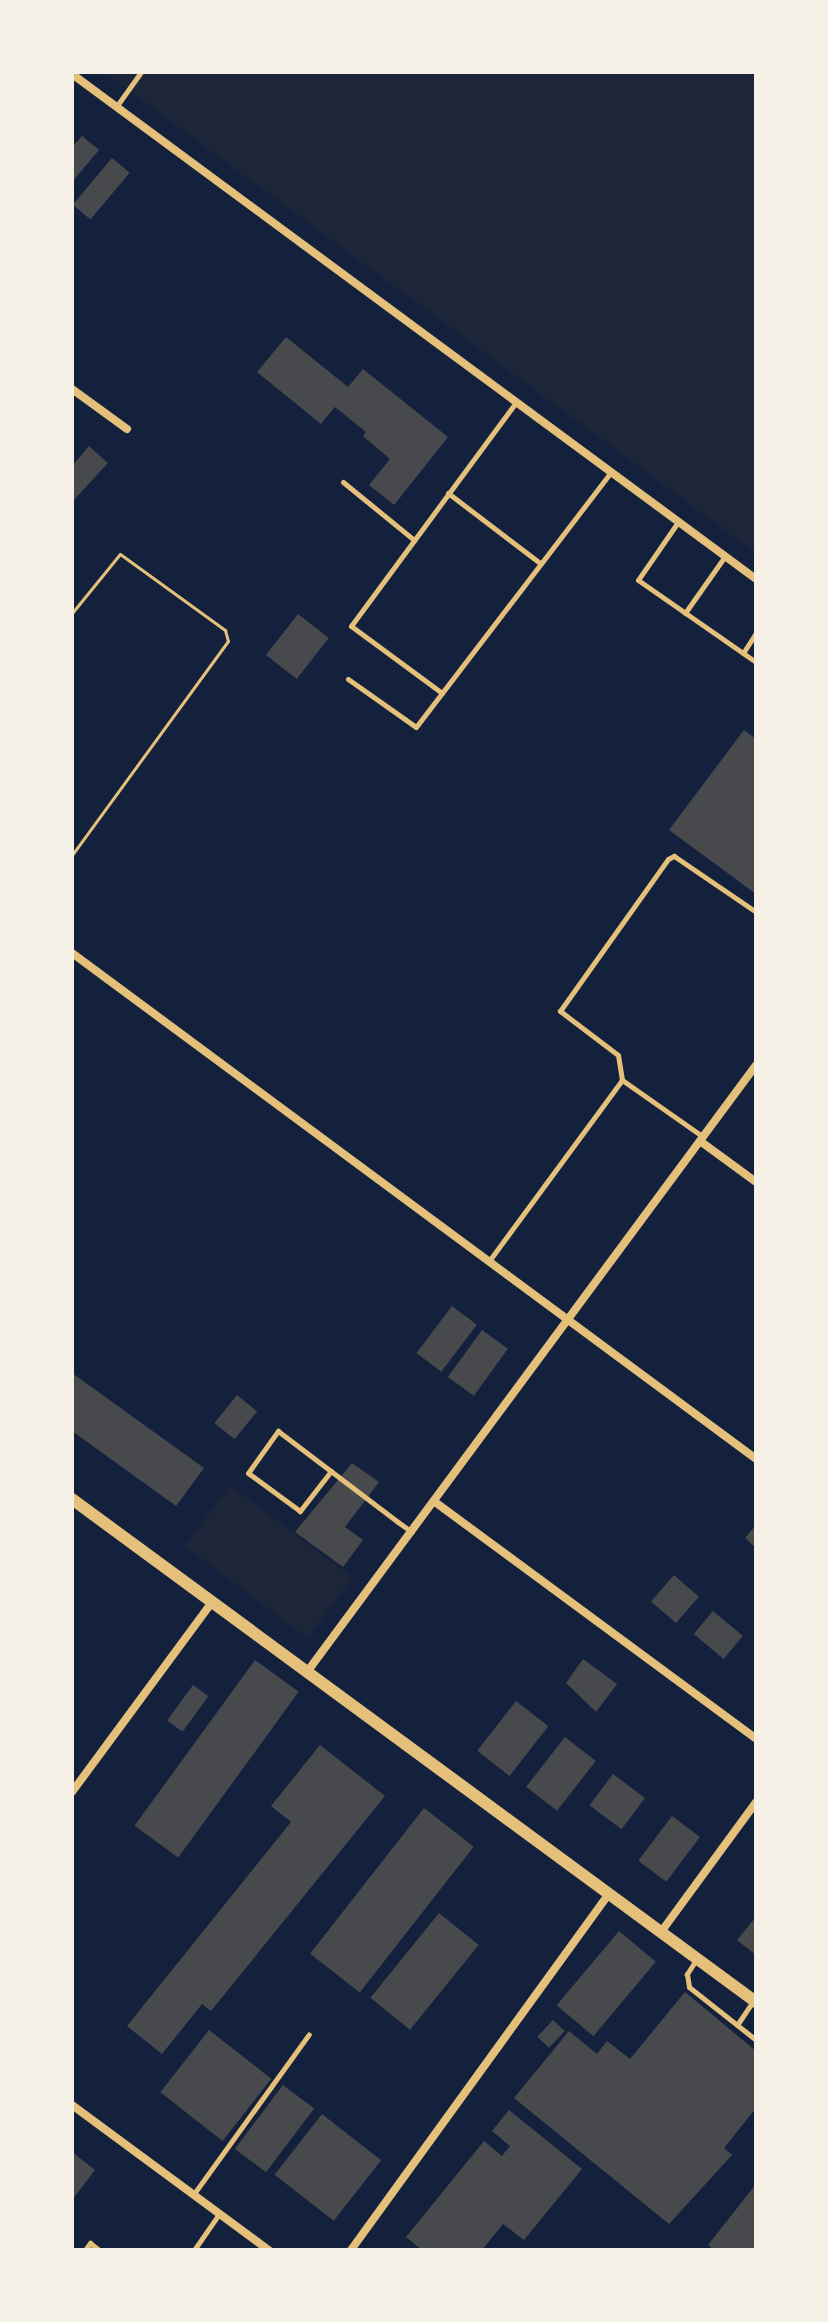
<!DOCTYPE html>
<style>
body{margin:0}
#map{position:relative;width:828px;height:2322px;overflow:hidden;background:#14213d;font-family:Barlow,sans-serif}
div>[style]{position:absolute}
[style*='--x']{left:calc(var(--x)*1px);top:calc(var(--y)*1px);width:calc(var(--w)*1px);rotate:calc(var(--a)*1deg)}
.green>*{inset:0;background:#1d2539;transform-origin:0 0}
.building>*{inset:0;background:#48494c;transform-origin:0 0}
.path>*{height:3px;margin:-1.5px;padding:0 1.5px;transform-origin:1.5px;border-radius:1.5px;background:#e5c07b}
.service>*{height:5px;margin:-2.5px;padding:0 2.5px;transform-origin:2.5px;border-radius:2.5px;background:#e5c07b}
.minor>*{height:8px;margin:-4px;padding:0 4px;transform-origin:4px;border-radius:4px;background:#e5c07b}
.tertiary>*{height:12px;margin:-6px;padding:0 6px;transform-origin:6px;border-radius:6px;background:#e5c07b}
span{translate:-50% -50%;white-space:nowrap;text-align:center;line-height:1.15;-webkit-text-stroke:8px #f6f1e7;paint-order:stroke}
.frame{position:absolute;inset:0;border:74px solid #f6f1e7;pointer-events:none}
</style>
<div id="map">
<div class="green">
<i style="clip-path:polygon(104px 72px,756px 72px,756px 553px)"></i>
<i style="left:230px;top:1485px;width:154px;height:76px;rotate:37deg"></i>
</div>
<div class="building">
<i style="clip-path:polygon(82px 136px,99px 150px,72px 182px,72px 147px)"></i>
<i style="left:112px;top:158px;width:23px;height:61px;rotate:40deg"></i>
<i style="clip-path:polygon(286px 337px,348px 387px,363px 369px,448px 437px,394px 505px,369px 485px,390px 459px,363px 436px,366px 432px,335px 407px,321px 424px,257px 372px)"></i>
<i style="clip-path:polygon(89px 446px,108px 463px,72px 502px,72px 466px)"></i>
<i style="left:298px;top:614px;width:39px;height:52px;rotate:38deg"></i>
<i style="clip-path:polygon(744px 730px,756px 739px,756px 894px,669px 830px)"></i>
<i style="left:452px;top:1306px;width:31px;height:59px;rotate:37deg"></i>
<i style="left:482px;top:1330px;width:32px;height:58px;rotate:36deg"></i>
<i style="clip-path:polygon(72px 1373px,204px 1468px,176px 1506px,72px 1431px)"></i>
<i style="left:237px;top:1395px;width:26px;height:36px;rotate:39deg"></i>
<i style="clip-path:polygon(352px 1463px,379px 1482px,345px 1527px,363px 1540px,343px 1567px,295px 1532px)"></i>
<i style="clip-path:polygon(756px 1525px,756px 1548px,745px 1538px)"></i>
<i style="left:674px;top:1575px;width:33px;height:35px;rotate:41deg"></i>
<i style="left:713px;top:1611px;width:39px;height:30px;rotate:40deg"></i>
<i style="clip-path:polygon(583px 1659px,617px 1684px,596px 1712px,566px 1683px)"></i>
<i style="left:255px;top:1660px;width:54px;height:205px;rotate:36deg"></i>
<i style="left:193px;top:1685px;width:19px;height:44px;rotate:36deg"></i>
<i style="left:516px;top:1701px;width:41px;height:63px;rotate:38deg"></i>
<i style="left:565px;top:1737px;width:39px;height:63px;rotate:38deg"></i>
<i style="clip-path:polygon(320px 1745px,385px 1796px,211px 2011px,202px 2004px,162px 2054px,127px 2026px,291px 1822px,271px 1806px)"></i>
<i style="left:613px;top:1774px;width:40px;height:39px;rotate:37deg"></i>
<i style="left:424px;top:1808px;width:63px;height:185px;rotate:38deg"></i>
<i style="left:672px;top:1816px;width:35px;height:56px;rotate:37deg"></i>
<i style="left:439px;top:1913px;width:51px;height:109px;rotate:39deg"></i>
<i style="clip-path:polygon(756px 1917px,756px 1955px,737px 1940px)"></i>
<i style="left:619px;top:1931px;width:48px;height:97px;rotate:40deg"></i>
<i style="clip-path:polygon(685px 1992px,756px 2051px,756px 2108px,724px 2148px,732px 2155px,669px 2224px,514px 2098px,569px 2031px,597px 2054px,607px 2041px,630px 2059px)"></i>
<i style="left:553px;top:2020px;width:16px;height:23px;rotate:43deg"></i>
<i style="left:209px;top:2030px;width:79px;height:79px;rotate:38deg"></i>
<i style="left:283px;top:2085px;width:39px;height:80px;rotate:37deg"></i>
<i style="clip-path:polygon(509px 2110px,582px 2169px,524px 2240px,503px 2224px,482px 2250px,422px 2250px,406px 2237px,484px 2141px,502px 2156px,510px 2146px,492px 2131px)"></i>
<i style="left:322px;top:2114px;width:75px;height:77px;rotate:38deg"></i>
<i style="clip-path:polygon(72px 2152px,95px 2170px,72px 2200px)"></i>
<i style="clip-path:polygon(756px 2184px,756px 2250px,714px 2250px,708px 2245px)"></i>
</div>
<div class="path">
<i style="--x:72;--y:613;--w:76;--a:-50.9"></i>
<i style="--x:120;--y:554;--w:130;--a:35.9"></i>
<i style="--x:225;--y:630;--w:11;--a:75"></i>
<i style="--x:228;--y:641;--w:265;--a:126.1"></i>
</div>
<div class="service">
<i style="--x:116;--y:107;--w:43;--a:-54.5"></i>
<i style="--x:343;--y:482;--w:92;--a:39.2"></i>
<i style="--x:448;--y:493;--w:116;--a:37.3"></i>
<i style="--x:678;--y:522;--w:70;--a:124.6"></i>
<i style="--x:638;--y:580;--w:144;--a:34.8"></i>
<i style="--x:685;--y:613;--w:70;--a:-54.9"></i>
<i style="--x:743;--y:653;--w:24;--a:-57"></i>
<i style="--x:348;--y:679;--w:83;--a:35.2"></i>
<i style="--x:416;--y:727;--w:321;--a:-52.6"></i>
<i style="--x:442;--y:693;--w:113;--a:-143.6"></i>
<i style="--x:351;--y:626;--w:278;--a:-53.6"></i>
<i style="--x:702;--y:1136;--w:98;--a:-145"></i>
<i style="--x:622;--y:1080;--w:25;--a:-99"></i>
<i style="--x:618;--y:1055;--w:73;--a:-142.8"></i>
<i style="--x:560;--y:1011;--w:186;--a:-54.6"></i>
<i style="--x:668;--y:859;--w:7;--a:-27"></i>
<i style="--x:674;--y:856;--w:99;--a:34.3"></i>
<i style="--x:489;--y:1261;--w:225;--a:-53.7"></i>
<i style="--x:331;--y:1471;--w:51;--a:127.8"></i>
<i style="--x:300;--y:1511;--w:64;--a:-143.8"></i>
<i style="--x:248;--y:1473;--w:52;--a:-54.5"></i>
<i style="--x:278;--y:1431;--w:151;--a:37.2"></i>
<i style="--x:398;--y:1522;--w:17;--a:36"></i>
<i style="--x:696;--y:1960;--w:17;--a:123"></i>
<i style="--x:687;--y:1974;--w:13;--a:81"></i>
<i style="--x:689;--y:1987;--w:85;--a:38.3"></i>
<i style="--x:737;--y:2025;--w:29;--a:-56"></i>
<i style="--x:193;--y:2195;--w:198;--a:-54.2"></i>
<i style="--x:85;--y:2250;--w:9;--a:-54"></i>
<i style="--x:90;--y:2243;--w:11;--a:38"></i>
<i style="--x:194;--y:2250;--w:44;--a:-55.2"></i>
</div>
<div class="minor">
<i style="--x:72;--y:74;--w:850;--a:36.44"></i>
<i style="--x:72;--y:389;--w:68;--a:36"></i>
<i style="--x:72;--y:953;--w:851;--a:36.49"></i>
<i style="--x:700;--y:1141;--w:69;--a:36.2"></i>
<i style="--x:435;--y:1502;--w:399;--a:36.4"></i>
<i style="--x:307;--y:1672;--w:755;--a:-53.51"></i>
<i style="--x:72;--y:1792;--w:236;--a:-53.6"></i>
<i style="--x:661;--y:1932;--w:161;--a:-53.8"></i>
<i style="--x:72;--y:2105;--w:245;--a:36.4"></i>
<i style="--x:351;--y:2250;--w:440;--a:-54.1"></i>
</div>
<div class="tertiary">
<i style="--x:72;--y:1499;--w:849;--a:36.33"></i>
</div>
<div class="frame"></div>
</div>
